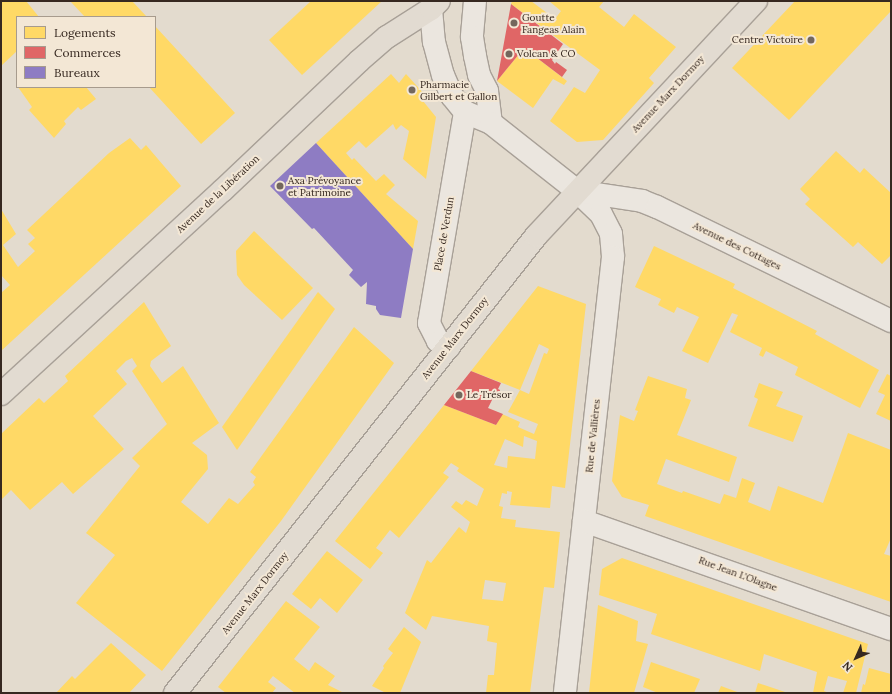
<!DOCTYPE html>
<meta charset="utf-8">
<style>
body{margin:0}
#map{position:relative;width:892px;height:694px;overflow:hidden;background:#e3dbce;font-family:Lora,serif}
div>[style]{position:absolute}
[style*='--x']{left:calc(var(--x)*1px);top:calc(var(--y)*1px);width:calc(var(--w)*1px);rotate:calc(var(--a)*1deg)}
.homes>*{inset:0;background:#ffd966}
.shops>*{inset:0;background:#e06666}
.offices>*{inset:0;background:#8e7cc3}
.roads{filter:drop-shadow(1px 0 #a8a097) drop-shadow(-1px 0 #a8a097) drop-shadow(0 1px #a8a097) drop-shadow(0 -1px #a8a097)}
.minor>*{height:22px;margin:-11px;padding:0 11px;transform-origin:11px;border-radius:11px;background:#ebe6df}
.primary>*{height:22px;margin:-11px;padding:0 11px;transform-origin:11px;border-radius:11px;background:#e2dbd1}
.dots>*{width:11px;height:11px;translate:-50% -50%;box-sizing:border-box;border:2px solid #f3e7d5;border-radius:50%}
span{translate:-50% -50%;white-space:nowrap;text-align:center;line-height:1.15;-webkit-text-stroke:4px #f3e7d5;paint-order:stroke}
.poi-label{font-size:10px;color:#362820}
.left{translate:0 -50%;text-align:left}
.right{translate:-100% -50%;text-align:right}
.street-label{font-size:10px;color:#362820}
.frame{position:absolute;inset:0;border:2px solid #362820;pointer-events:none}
.legend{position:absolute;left:16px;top:16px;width:140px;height:72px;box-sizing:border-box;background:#f3e7d5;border:1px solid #a79b8d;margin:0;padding:5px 7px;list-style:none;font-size:12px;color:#362820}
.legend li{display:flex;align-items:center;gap:8px;height:20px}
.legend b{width:20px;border:1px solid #a79b8d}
.north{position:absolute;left:836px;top:638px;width:40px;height:40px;-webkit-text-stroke:3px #f3e7d5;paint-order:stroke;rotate:225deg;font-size:11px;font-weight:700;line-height:16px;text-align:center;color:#362820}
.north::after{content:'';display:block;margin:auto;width:14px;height:18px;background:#362820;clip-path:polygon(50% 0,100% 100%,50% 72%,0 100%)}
</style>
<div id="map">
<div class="homes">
<i style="clip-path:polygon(1px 1px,26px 1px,39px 17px,17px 17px,17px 51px,1px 66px)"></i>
<i style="clip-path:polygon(70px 1px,132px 1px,147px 17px,85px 17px)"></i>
<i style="clip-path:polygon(311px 1px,382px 1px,302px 75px,269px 40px)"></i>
<i style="clip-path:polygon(512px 1px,531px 1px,555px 19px,561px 11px,549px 1px,604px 1px,599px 7px,624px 27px,634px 14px,676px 47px,649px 78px,654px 83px,603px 140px,577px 142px,550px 121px,574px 87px,585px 93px,600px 70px,511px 4px)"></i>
<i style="clip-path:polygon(795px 1px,891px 1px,891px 11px,789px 120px,732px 68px)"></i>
<i style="clip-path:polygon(155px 26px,235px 113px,201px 144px,149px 87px,155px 87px)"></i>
<i style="clip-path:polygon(524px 48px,567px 81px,564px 85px,553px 79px,533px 108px,497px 81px)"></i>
<i style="clip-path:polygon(391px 74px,399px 83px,406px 74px,426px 96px,423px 101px,436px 117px,426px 179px,403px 159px,409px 131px,401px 125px,396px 130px,393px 124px,366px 148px,359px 141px,346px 153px,352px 160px,354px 158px,376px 181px,384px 174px,395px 185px,386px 194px,418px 221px,413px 249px,316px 143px)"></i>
<i style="clip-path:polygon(18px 87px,86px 87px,96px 99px,81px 110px,78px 107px,64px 121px,66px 124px,54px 138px,29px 110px,32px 107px)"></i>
<i style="clip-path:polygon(130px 138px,141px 150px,146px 145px,181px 186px,1px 351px,1px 293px,10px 285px,1px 275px,1px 209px,16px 234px,3px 245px,18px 267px,35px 251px,28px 244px,35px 238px,27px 230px,109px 153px)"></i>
<i style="clip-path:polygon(836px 151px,860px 173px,864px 168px,891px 193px,891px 255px,882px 264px,858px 242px,853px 247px,805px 204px,810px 199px,800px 189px)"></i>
<i style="clip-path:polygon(254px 231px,313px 288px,282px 320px,244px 285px,237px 275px,236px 251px)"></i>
<i style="clip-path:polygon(654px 246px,735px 284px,733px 288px,817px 331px,815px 334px,879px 370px,860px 408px,795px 375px,798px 367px,766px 351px,763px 357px,759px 355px,762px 348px,730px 332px,738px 315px,732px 313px,708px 363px,682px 351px,699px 317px,677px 307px,674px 313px,658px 305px,661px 299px,635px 287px)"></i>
<i style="clip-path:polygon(evenodd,538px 286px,586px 304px,565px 488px,552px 486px,550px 508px,510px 505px,512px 492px,507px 491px,507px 494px,502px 493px,499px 506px,503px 507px,501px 518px,516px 520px,515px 527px,560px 532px,554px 588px,544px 587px,530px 693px,486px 693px,488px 675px,494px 675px,497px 643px,487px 641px,489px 626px,432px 616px,426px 630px,405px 613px,427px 560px,431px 563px,459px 527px,466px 533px,470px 522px,451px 507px,456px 501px,462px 505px,466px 500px,477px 506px,484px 489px,457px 471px,459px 468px,451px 463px,443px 473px,449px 477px,399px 538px,390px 530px,376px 548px,383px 553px,370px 569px,335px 541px,444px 405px,496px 425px,502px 414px,520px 422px,518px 427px,534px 434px,538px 424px,508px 412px,520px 390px,471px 371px,538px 286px,539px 344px,549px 349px,547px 354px,544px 353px,529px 394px,520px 390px,539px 344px,538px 286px,524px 436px,537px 441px,535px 459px,508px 456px,507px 468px,494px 465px,505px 439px,523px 447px,524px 436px,538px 286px,485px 580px,506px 583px,503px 601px,482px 599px,485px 580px)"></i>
<i style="clip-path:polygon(318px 292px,335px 309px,237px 450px,222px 427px)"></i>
<i style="clip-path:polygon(144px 302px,171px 346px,151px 361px,150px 366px,162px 383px,183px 366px,219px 423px,192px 443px,207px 455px,208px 469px,181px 502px,208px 524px,229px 498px,238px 504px,255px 485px,253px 482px,256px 477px,250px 472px,354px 327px,394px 363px,281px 521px,162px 671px,76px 603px,115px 555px,86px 533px,140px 466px,132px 458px,167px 424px,132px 371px,137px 366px,132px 358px,126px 361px,116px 371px,127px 384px,93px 416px,124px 449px,73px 494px,62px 482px,30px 510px,11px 490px,1px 500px,1px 434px,39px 398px,44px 403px,68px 381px,65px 376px)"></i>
<i style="clip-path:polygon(887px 374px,891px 376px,891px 421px,876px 414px,885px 395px,878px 392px)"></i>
<i style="clip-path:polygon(648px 376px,687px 389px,685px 398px,691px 400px,677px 435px,737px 457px,729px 482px,666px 459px,657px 484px,682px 493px,683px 491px,720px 504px,724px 494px,736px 498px,742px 478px,755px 483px,748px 502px,770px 511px,778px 486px,823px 503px,848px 433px,891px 450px,891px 538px,884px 554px,891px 556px,891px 602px,645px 516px,649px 505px,622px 497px,612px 481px,620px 415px,634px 421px,638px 411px,635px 410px)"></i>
<i style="clip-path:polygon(759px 383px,783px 392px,776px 406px,803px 416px,793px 442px,748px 426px,758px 399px,754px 397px)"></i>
<i style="clip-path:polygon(327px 551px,363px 580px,337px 613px,320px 598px,311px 609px,292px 594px)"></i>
<i style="clip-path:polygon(622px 558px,868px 644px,856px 693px,843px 693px,847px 681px,828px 676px,824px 691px,829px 693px,813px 693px,817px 672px,764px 654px,760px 671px,651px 634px,657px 614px,599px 595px,602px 569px)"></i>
<i style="clip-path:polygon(286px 601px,320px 627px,294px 659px,309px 671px,315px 662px,335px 676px,328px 685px,344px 693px,295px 693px,273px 676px,268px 682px,276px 688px,272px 693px,226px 693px,218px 687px)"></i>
<i style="clip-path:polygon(598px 605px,638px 621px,636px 641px,648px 644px,634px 693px,589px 693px)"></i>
<i style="clip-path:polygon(404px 627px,421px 642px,400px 693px,386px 693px,372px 686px,384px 668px,383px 666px,393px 653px,388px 649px)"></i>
<i style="clip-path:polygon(111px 643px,146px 675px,129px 693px,56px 693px,72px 676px,75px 679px)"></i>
<i style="clip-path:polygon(651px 662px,700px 679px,694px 693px,658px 693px,643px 687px)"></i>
<i style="clip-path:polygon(869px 668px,891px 674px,891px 693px,861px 693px,863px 684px,865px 685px)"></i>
<i style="clip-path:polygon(758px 683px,788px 693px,755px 693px)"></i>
<i style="clip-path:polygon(721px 686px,740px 693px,718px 693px)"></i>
</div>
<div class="shops">
<i style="clip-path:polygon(511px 4px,563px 44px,552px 60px,555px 64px,556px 62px,567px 70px,562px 77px,524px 48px,497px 81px)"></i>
<i style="clip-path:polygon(471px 371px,501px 383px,498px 389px,500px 390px,499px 396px,495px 394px,488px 408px,503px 414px,496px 425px,444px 405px)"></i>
</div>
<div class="offices">
<i style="clip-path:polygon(316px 143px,413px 249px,401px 318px,380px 315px,376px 309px,376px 306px,366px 304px,367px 282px,361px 287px,349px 275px,353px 270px,314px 228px,312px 229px,270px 186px)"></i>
</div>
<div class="roads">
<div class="minor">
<i style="--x:475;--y:1;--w:36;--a:95"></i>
<i style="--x:472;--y:37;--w:19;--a:81"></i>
<i style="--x:475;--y:56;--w:19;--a:78"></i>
<i style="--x:479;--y:75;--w:18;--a:63"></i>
<i style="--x:487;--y:91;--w:32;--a:83"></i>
<i style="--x:431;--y:9;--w:33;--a:85"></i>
<i style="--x:434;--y:42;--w:34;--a:75"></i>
<i style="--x:443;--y:75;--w:23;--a:67"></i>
<i style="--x:452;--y:96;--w:21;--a:51"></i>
<i style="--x:465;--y:112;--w:28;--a:23"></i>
<i style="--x:491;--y:123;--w:110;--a:38.3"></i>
<i style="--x:577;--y:191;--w:33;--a:44"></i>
<i style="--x:601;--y:214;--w:22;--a:63"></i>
<i style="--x:611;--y:234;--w:23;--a:85"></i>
<i style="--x:613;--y:257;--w:439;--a:96.3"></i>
<i style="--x:577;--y:191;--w:66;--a:8.7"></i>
<i style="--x:642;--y:201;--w:16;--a:22"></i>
<i style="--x:657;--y:207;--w:260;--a:26"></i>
<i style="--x:449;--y:347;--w:13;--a:-151"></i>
<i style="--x:438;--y:341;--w:20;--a:-117"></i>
<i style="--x:429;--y:323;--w:214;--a:-80.3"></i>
<i style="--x:584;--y:521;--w:325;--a:19.4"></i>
</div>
<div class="primary">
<i style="--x:1;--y:394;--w:300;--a:-42.6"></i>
<i style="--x:222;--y:191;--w:189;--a:-43.5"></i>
<i style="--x:359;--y:61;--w:37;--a:-41"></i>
<i style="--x:387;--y:37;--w:52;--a:-32.5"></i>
<i style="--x:431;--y:9;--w:11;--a:-45"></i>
<i style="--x:175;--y:693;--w:582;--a:-51.69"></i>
<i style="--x:536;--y:236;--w:322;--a:-46.9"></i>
</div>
</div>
<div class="dots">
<i style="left:514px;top:23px;background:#73675d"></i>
<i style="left:811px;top:40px;background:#73675d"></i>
<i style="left:509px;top:54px;background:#73675d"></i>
<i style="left:412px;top:90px;background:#73675d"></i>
<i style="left:280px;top:186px;background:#73675d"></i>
<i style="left:459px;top:395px;background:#73675d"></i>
</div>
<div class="poi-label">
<span class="left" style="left:522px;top:23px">Goutte<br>Fangeas Alain</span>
<span class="right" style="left:803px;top:40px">Centre Victoire</span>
<span class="left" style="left:517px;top:54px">Volcan &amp; CO</span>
<span class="left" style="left:420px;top:90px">Pharmacie<br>Gilbert et Gallon</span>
<span class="left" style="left:288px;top:186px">Axa Prévoyance<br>et Patrimoine</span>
<span class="left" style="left:467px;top:395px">Le Trésor</span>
</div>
<div class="street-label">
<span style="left:668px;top:94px;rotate:-47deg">Avenue Marx Dormoy</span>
<span style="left:218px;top:194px;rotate:-43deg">Avenue de la Libération</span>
<span style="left:444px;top:234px;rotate:-80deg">Place de Verdun</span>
<span style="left:737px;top:246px;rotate:26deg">Avenue des Cottages</span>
<span style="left:455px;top:338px;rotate:-52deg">Avenue Marx Dormoy</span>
<span style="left:593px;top:436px;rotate:-84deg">Rue de Vallières</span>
<span style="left:738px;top:574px;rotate:20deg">Rue Jean L'Olagne</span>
<span style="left:255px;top:593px;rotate:-52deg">Avenue Marx Dormoy</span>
</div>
<div class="frame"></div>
<ul class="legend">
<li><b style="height:11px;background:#ffd966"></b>Logements</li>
<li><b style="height:11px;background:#e06666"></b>Commerces</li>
<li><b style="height:11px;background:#8e7cc3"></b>Bureaux</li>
</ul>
<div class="north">N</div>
</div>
